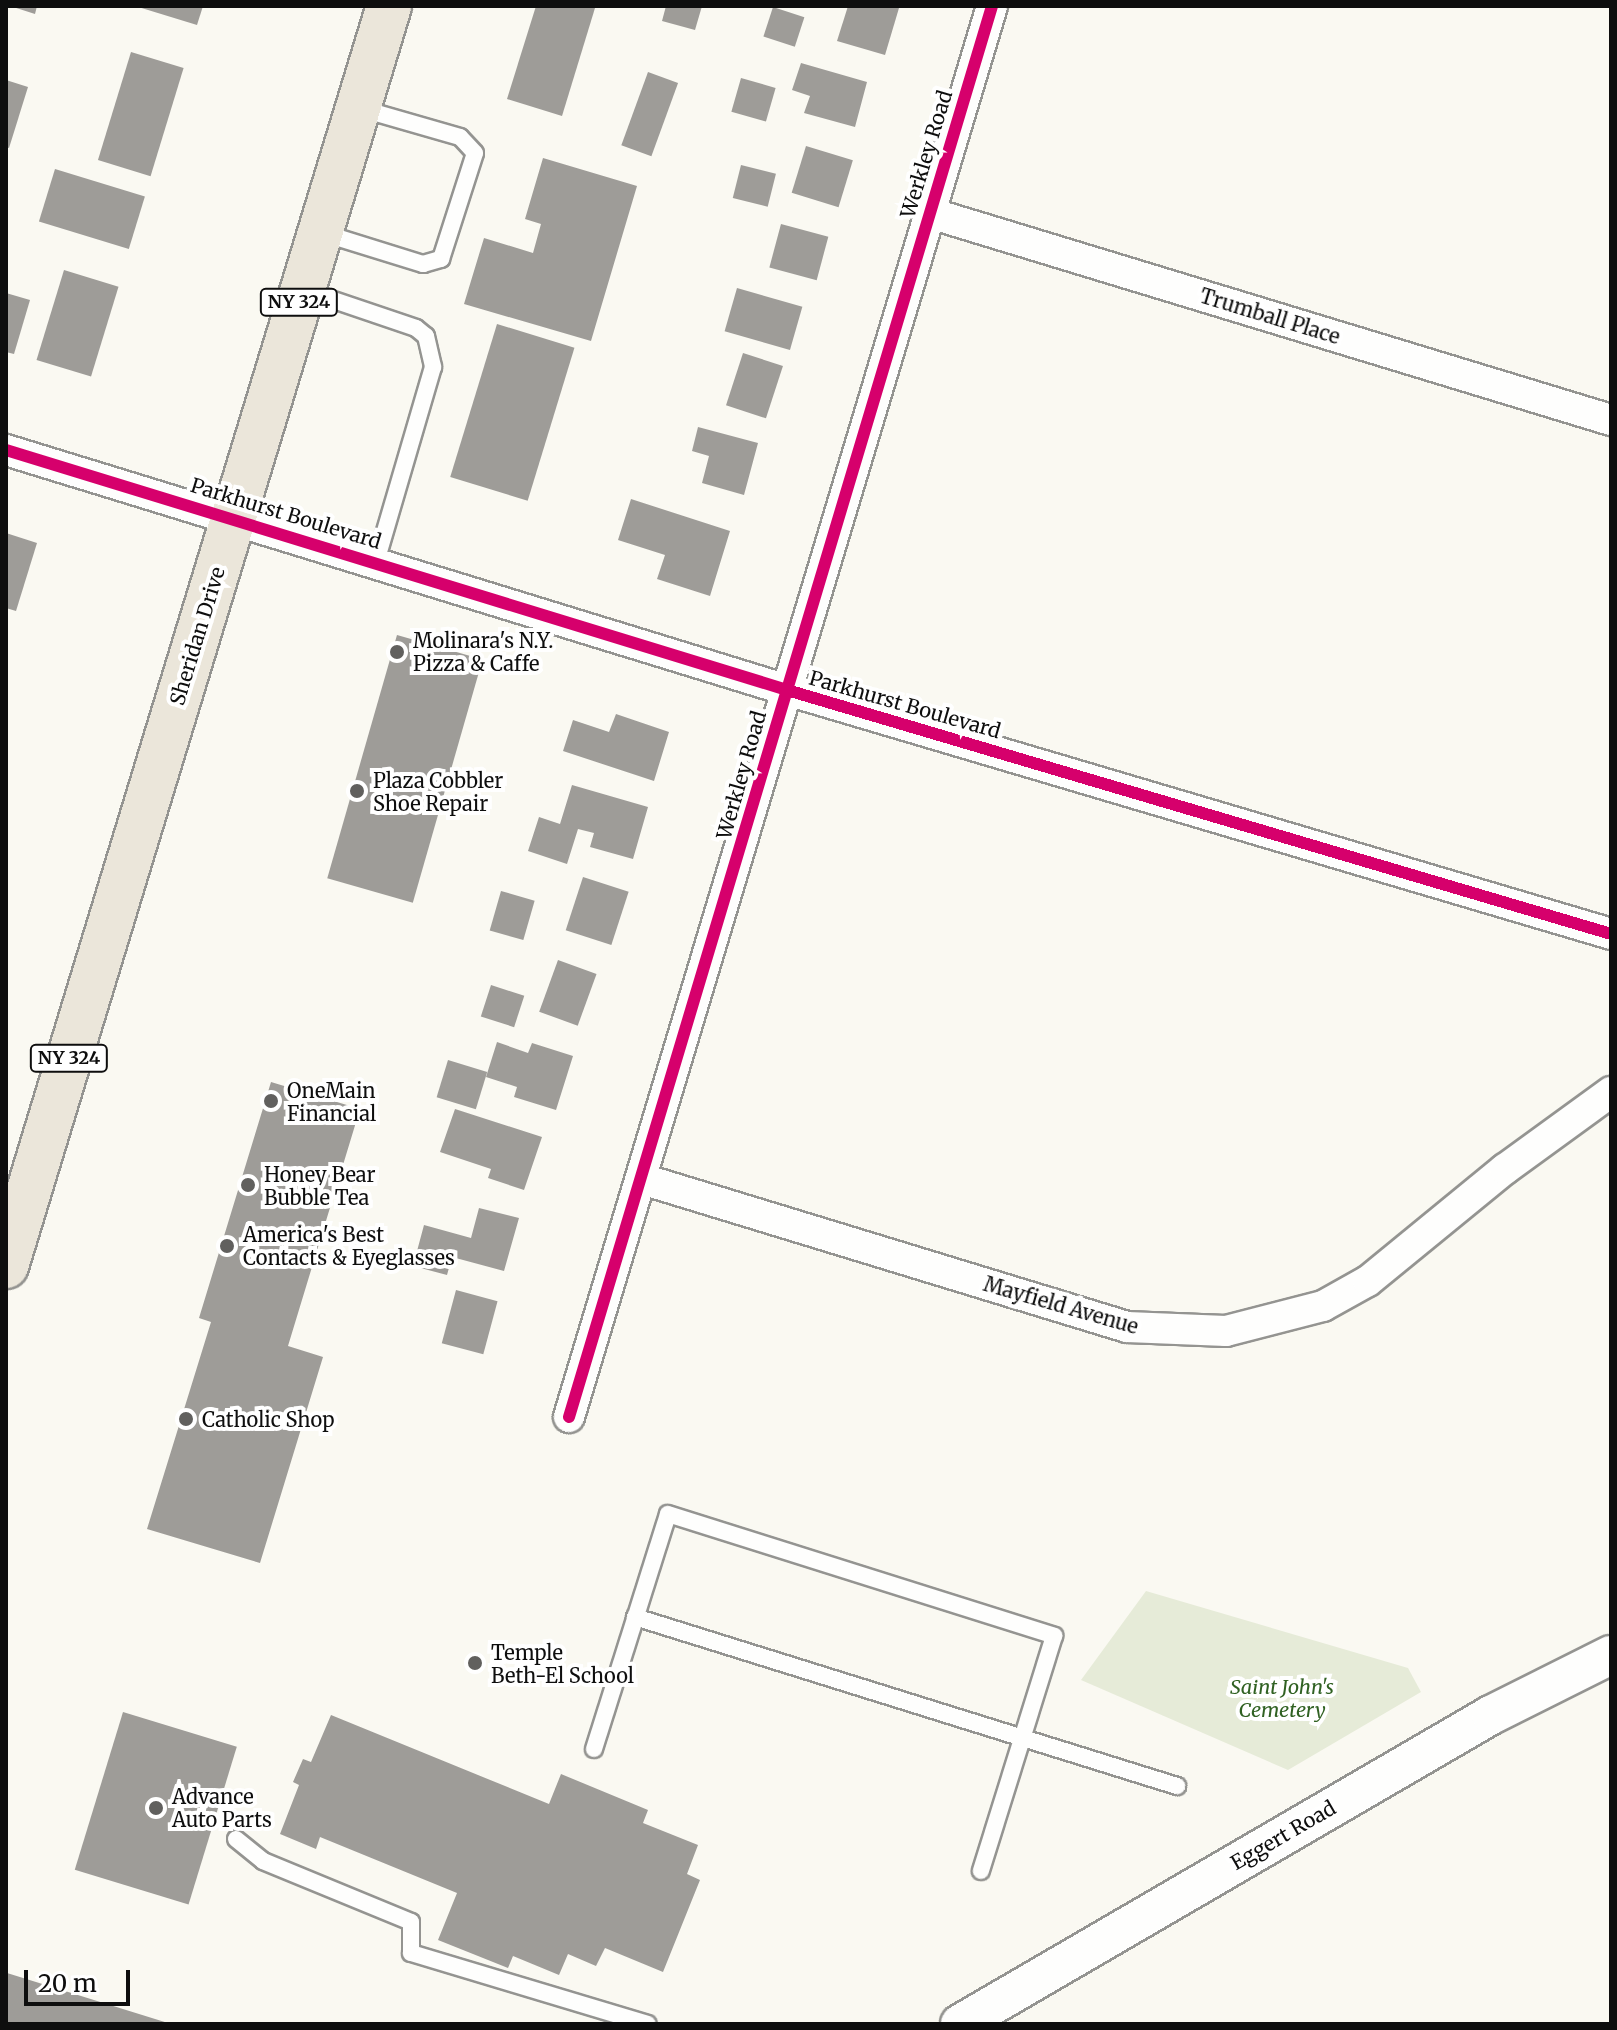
<!DOCTYPE html>
<style>
body{margin:0}
#map{position:relative;width:1617px;height:2030px;overflow:hidden;background:#faf9f2;font-family:Merriweather,serif}
div>[style]{position:absolute}
[style*='--x']{left:calc(var(--x)*1px);top:calc(var(--y)*1px);width:calc(var(--w)*1px);rotate:calc(var(--a)*1deg)}
.cemetery>*{inset:0;background:#e6ebd8}
.building>*{inset:0;background:#9e9c98;transform-origin:0 0}
.roads{filter:drop-shadow(2px 0 #949491) drop-shadow(-2px 0 #949491) drop-shadow(0 2px #949491) drop-shadow(0 -2px #949491)}
.service>*{height:16px;margin:-8px;padding:0 8px;transform-origin:8px;border-radius:8px;background:#fefefd}
.minor>*{height:30px;margin:-15px;padding:0 15px;transform-origin:15px;border-radius:15px;background:#fefefd}
.tertiary>*{height:38px;margin:-19px;padding:0 19px;transform-origin:19px;border-radius:19px;background:#fefefd}
.primary>*{height:44px;margin:-22px;padding:0 22px;transform-origin:22px;border-radius:22px;background:#ebe6da}
.cycleway>*{height:12px;margin:-6px;padding:0 6px;transform-origin:6px;border-radius:6px;background:#d6006c}
.dots>*{width:22px;height:22px;translate:-50% -50%;box-sizing:border-box;border:4px solid #fff;border-radius:50%}
span{translate:-50% -50%;white-space:nowrap;text-align:center;line-height:1.15;-webkit-text-stroke:8px #fff;paint-order:stroke}
.shield-label span{padding:2px 6px;background:#fff;border:2px solid;border-radius:6px;-webkit-text-stroke-width:0}
.shield-label{font-size:18px;color:#0e0e0e;font-weight:700}
.street-label{font-size:20px;color:#0e0e0e}
.poi-label{font-size:20px;color:#0e0e0e}
.left{translate:0 -50%;text-align:left}
.park-label{font-size:20px;color:#306122;font-style:italic}
.frame{position:absolute;inset:0;border:8px solid #0e0e0e;pointer-events:none}
.scale{position:absolute;left:24px;top:1970px;width:106px;height:36px;box-sizing:border-box;border:4px solid #0e0e0e;border-top:0;padding-left:10px;font-size:24px;line-height:28px;white-space:nowrap;color:#0e0e0e;-webkit-text-stroke:6px #fff;paint-order:stroke}
</style>
<div id="map">
<div class="cemetery">
<i style="clip-path:polygon(1146px 1591px,1408px 1668px,1421px 1692px,1288px 1770px,1081px 1680px)"></i>
</div>
<div class="building">
<i style="clip-path:polygon(10px 6px,37px 6px,35px 14px)"></i>
<i style="clip-path:polygon(135px 6px,203px 6px,197px 25px)"></i>
<i style="clip-path:polygon(536px 6px,595px 8px,562px 116px,507px 99px)"></i>
<i style="clip-path:polygon(666px 6px,702px 6px,695px 30px,662px 21px)"></i>
<i style="clip-path:polygon(848px 6px,899px 8px,885px 55px,837px 41px)"></i>
<i style="left:773px;top:7px;width:33px;height:31px;rotate:18deg"></i>
<i style="left:131px;top:52px;width:55px;height:113px;rotate:17deg"></i>
<i style="clip-path:polygon(801px 63px,867px 82px,855px 127px,804px 113px,810px 96px,792px 90px)"></i>
<i style="left:648px;top:72px;width:32px;height:78px;rotate:20deg"></i>
<i style="left:741px;top:78px;width:36px;height:35px;rotate:16deg"></i>
<i style="clip-path:polygon(6px 80px,28px 87px,9px 148px,6px 147px)"></i>
<i style="left:806px;top:146px;width:49px;height:49px;rotate:17deg"></i>
<i style="clip-path:polygon(543px 158px,637px 186px,591px 341px,464px 304px,484px 238px,533px 253px,541px 224px,525px 219px)"></i>
<i style="left:741px;top:165px;width:36px;height:34px;rotate:14deg"></i>
<i style="left:55px;top:169px;width:94px;height:55px;rotate:17deg"></i>
<i style="left:781px;top:224px;width:49px;height:45px;rotate:15deg"></i>
<i style="left:64px;top:270px;width:57px;height:94px;rotate:17deg"></i>
<i style="left:737px;top:288px;width:68px;height:45px;rotate:16deg"></i>
<i style="clip-path:polygon(6px 293px,30px 300px,14px 354px,6px 352px)"></i>
<i style="left:497px;top:324px;width:81px;height:160px;rotate:17deg"></i>
<i style="left:743px;top:353px;width:42px;height:55px;rotate:18deg"></i>
<i style="clip-path:polygon(698px 427px,758px 443px,744px 495px,702px 483px,709px 456px,692px 451px)"></i>
<i style="clip-path:polygon(631px 499px,730px 531px,710px 596px,657px 579px,665px 555px,618px 540px)"></i>
<i style="clip-path:polygon(6px 533px,37px 543px,16px 611px,6px 608px)"></i>
<i style="left:397px;top:635px;width:89px;height:253px;rotate:16deg"></i>
<i style="clip-path:polygon(616px 714px,669px 732px,654px 781px,563px 751px,573px 720px,609px 732px)"></i>
<i style="clip-path:polygon(572px 785px,648px 807px,633px 859px,590px 847px,594px 833px,578px 829px,567px 864px,528px 851px,539px 817px,560px 824px)"></i>
<i style="left:583px;top:877px;width:48px;height:56px;rotate:18deg"></i>
<i style="left:501px;top:891px;width:35px;height:41px;rotate:16deg"></i>
<i style="left:558px;top:960px;width:41px;height:55px;rotate:20deg"></i>
<i style="left:491px;top:985px;width:35px;height:33px;rotate:18deg"></i>
<i style="clip-path:polygon(497px 1042px,528px 1053px,532px 1043px,573px 1056px,556px 1110px,514px 1097px,517px 1087px,486px 1077px)"></i>
<i style="left:448px;top:1060px;width:41px;height:39px;rotate:17deg"></i>
<i style="clip-path:polygon(271px 1082px,360px 1109px,288px 1346px,323px 1357px,260px 1563px,147px 1529px,211px 1322px,199px 1318px)"></i>
<i style="clip-path:polygon(455px 1109px,542px 1137px,524px 1190px,488px 1178px,491px 1169px,440px 1152px)"></i>
<i style="clip-path:polygon(479px 1208px,519px 1218px,504px 1271px,452px 1257px,447px 1275px,413px 1266px,424px 1225px,471px 1238px)"></i>
<i style="left:456px;top:1290px;width:43px;height:55px;rotate:15deg"></i>
<i style="left:123px;top:1712px;width:119px;height:165px;rotate:17deg"></i>
<i style="clip-path:polygon(331px 1715px,549px 1804px,561px 1774px,648px 1810px,643px 1823px,698px 1845px,687px 1874px,700px 1880px,663px 1972px,605px 1948px,596px 1966px,568px 1954px,559px 1975px,513px 1956px,508px 1968px,438px 1940px,457px 1893px,320px 1837px,316px 1849px,280px 1834px,299px 1785px,293px 1782px,303px 1759px,311px 1762px)"></i>
<i style="clip-path:polygon(7px 1973px,168px 2023px,168px 2024px,6px 2024px)"></i>
</div>
<div class="roads">
<div class="service">
<i style="--x:323;--y:233;--w:105;--a:17.2"></i>
<i style="--x:423;--y:264;--w:19;--a:-16"></i>
<i style="--x:441;--y:259;--w:111;--a:-72.2"></i>
<i style="--x:475;--y:153;--w:22;--a:-133"></i>
<i style="--x:460;--y:137;--w:105;--a:-164"></i>
<i style="--x:304;--y:290;--w:118;--a:18.7"></i>
<i style="--x:416;--y:328;--w:13;--a:39"></i>
<i style="--x:426;--y:336;--w:32;--a:77"></i>
<i style="--x:433;--y:367;--w:203;--a:106.3"></i>
<i style="--x:635;--y:1617;--w:568;--a:17.32"></i>
<i style="--x:594;--y:1749;--w:246;--a:-72.5"></i>
<i style="--x:668;--y:1514;--w:405;--a:17.5"></i>
<i style="--x:1054;--y:1636;--w:246;--a:107.3"></i>
<i style="--x:236;--y:1839;--w:35;--a:39"></i>
<i style="--x:263;--y:1861;--w:160;--a:22.4"></i>
<i style="--x:411;--y:1922;--w:31;--a:90"></i>
<i style="--x:411;--y:1953;--w:247;--a:16.7"></i>
</div>
<div class="minor">
<i style="--x:930;--y:213;--w:712;--a:16.91"></i>
<i style="--x:6;--y:450;--w:817;--a:17.08"></i>
<i style="--x:787;--y:690;--w:859;--a:16.49"></i>
<i style="--x:642;--y:1179;--w:507;--a:16.97"></i>
<i style="--x:1127;--y:1327;--w:99;--a:2.3"></i>
<i style="--x:1226;--y:1331;--w:100;--a:-14.5"></i>
<i style="--x:1323;--y:1306;--w:51;--a:-29.1"></i>
<i style="--x:1368;--y:1281;--w:177;--a:-39.3"></i>
<i style="--x:1505;--y:1169;--w:131;--a:-36"></i>
<i style="--x:569;--y:1417;--w:1473;--a:-73.31"></i>
</div>
<div class="tertiary">
<i style="--x:960;--y:2024;--w:614;--a:-30.2"></i>
<i style="--x:1491;--y:1715;--w:134;--a:-26.6"></i>
</div>
<div class="primary">
<i style="--x:6;--y:1266;--w:1317;--a:-73.09"></i>
</div>
</div>
<div class="cycleway">
<i style="--x:6;--y:450;--w:817;--a:17.08"></i>
<i style="--x:787;--y:690;--w:859;--a:16.49"></i>
<i style="--x:569;--y:1417;--w:1473;--a:-73.31"></i>
</div>
<div class="dots">
<i style="left:397px;top:652px;background:#61605e"></i>
<i style="left:357px;top:791px;background:#61605e"></i>
<i style="left:271px;top:1101px;background:#61605e"></i>
<i style="left:248px;top:1185px;background:#61605e"></i>
<i style="left:227px;top:1246px;background:#61605e"></i>
<i style="left:186px;top:1419px;background:#61605e"></i>
<i style="left:475px;top:1663px;background:#61605e"></i>
<i style="left:156px;top:1808px;background:#61605e"></i>
</div>
<div class="shield-label">
<span style="left:299px;top:302px">NY 324</span>
<span style="left:69px;top:1058px">NY 324</span>
</div>
<div class="street-label">
<span style="left:926px;top:154px;rotate:-73deg">Werkley Road</span>
<span style="left:1270px;top:316px;rotate:17deg">Trumball Place</span>
<span style="left:286px;top:513px;rotate:17deg">Parkhurst Boulevard</span>
<span style="left:197px;top:636px;rotate:-73deg">Sheridan Drive</span>
<span style="left:905px;top:704px;rotate:16deg">Parkhurst Boulevard</span>
<span style="left:741px;top:775px;rotate:-74deg">Werkley Road</span>
<span style="left:1061px;top:1305px;rotate:16deg">Mayfield Avenue</span>
<span style="left:1283px;top:1835px;rotate:-30deg">Eggert Road</span>
</div>
<div class="poi-label">
<span class="left" style="left:413px;top:652px">Molinara's N.Y.<br>Pizza &amp; Caffe</span>
<span class="left" style="left:373px;top:792px">Plaza Cobbler<br>Shoe Repair</span>
<span class="left" style="left:287px;top:1102px">OneMain<br>Financial</span>
<span class="left" style="left:264px;top:1186px">Honey Bear<br>Bubble Tea</span>
<span class="left" style="left:243px;top:1246px">America's Best<br>Contacts &amp; Eyeglasses</span>
<span class="left" style="left:202px;top:1419px">Catholic Shop</span>
<span class="left" style="left:491px;top:1664px">Temple<br>Beth-El School</span>
<span class="left" style="left:172px;top:1808px">Advance<br>Auto Parts</span>
</div>
<div class="park-label">
<span style="left:1282px;top:1698px">Saint John's<br>Cemetery</span>
</div>
<div class="frame"></div>
<div class="scale">20 m</div>
</div>
